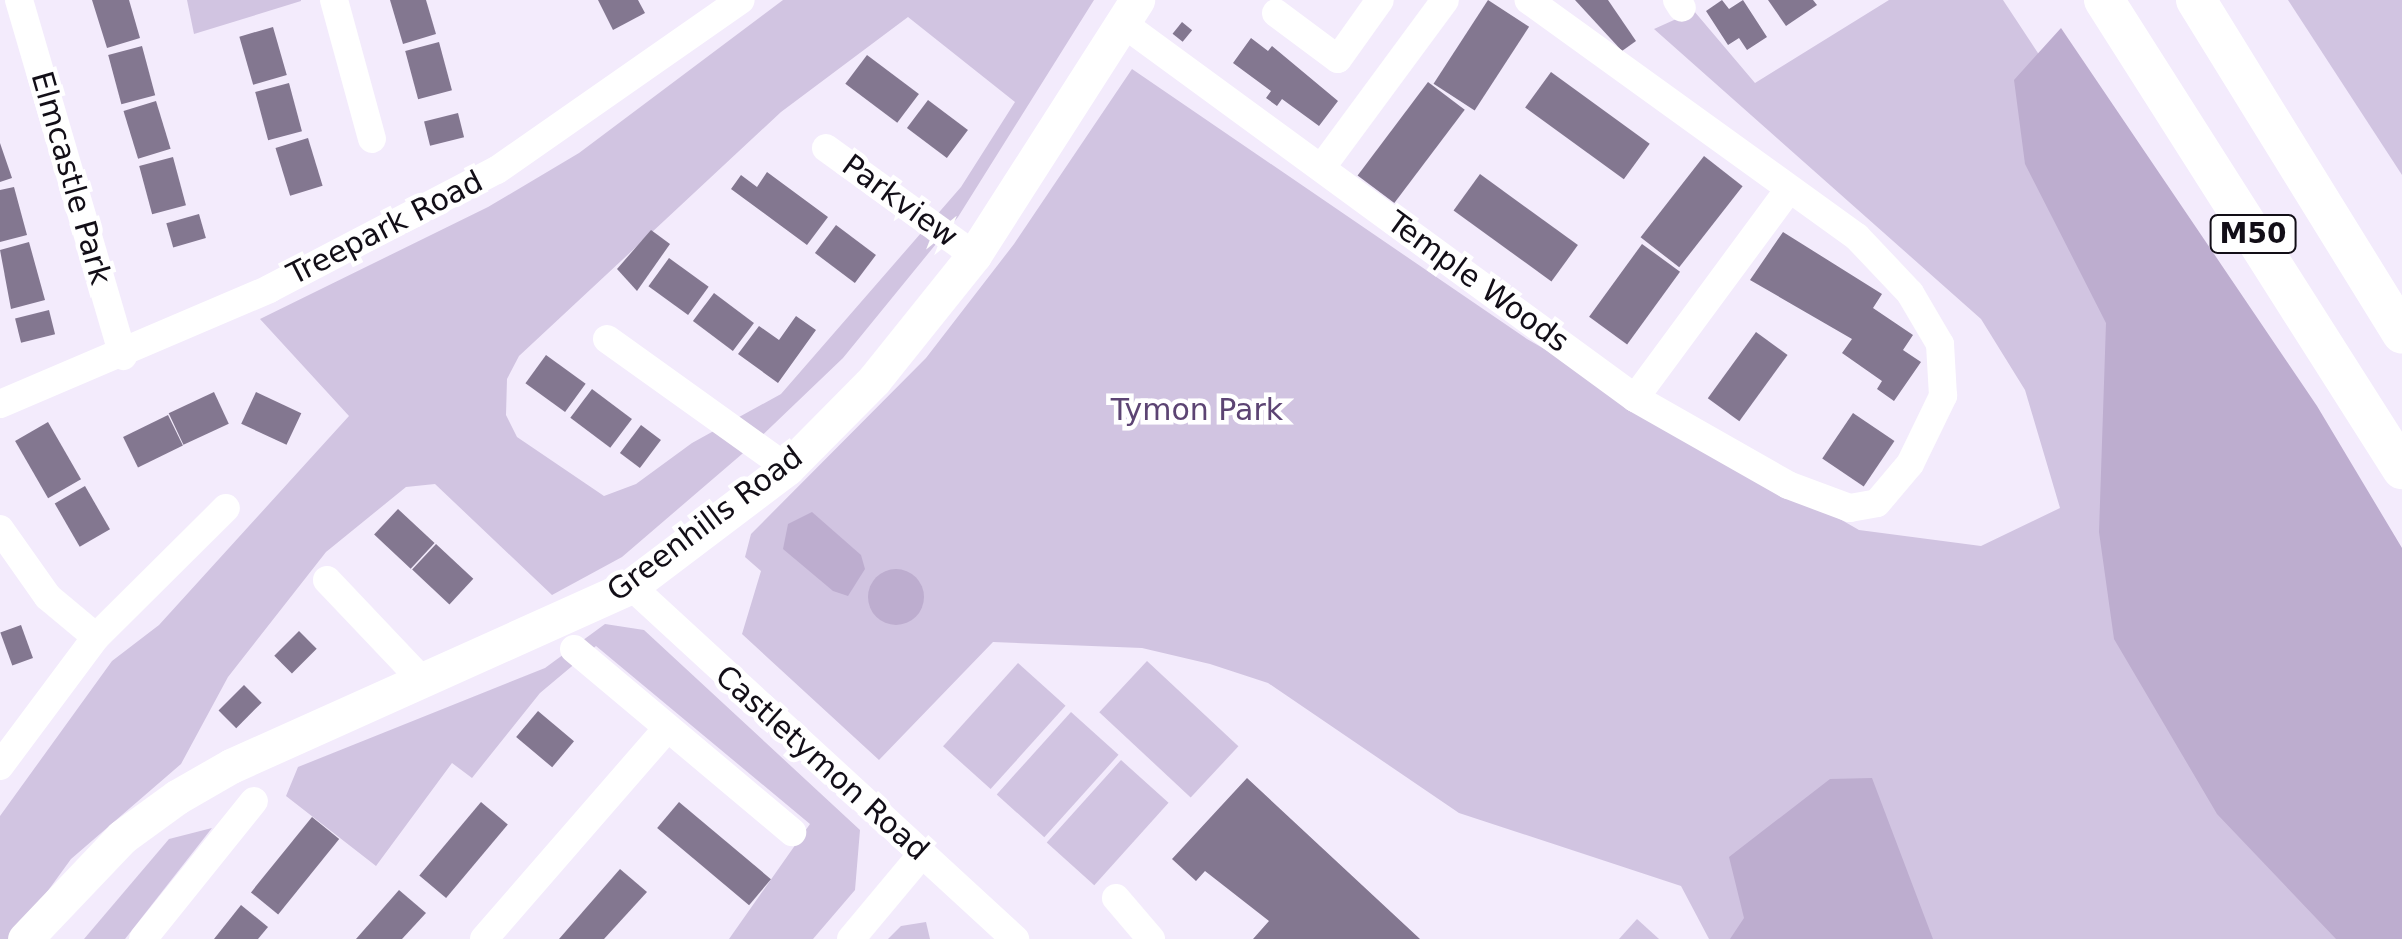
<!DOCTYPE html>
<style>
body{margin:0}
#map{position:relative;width:2402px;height:939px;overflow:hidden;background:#f3ebfc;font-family:"DejaVu Sans",sans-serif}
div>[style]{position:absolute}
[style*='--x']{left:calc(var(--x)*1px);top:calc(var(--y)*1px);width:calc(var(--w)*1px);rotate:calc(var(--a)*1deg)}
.green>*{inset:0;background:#d1c4e1;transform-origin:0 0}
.forest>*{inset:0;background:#bdadcf}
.round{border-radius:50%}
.building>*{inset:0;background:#837790;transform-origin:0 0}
.minor>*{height:28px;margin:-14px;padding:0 14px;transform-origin:14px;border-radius:14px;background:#fff}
.major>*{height:35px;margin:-17.5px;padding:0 17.5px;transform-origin:17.5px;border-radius:17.5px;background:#fff}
.highway>*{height:40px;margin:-20px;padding:0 20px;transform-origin:20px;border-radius:20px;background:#fff}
span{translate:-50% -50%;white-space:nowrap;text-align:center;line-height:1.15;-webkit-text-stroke:9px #fff;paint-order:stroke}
.shield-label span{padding:2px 8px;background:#fff;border:2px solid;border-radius:8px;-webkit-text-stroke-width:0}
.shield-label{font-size:28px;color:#120e17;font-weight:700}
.street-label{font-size:30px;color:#120e17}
.park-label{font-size:30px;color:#5c4473}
</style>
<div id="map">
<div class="green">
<i style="clip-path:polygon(187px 0,301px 0,301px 1px,194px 34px)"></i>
<i style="clip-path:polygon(evenodd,783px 0,1094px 0,958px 217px,843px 358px,749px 448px,622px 557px,552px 595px,435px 484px,406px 487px,326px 552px,228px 677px,181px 764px,71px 859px,13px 939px,0 939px,0 816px,112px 661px,159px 625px,349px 416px,260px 319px,488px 207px,579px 153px,783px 0,908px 17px,1015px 102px,961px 187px,781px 394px,692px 443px,636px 484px,604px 496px,517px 437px,506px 415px,507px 379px,519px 356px,781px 112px,908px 17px)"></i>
<i style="clip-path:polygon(1889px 0,2003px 0,2294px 442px,2402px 939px,1709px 939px,1681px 886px,1459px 813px,1268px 683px,1210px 664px,1142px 648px,993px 642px,879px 760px,742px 634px,761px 571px,745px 557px,751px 534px,926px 358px,1014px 244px,1132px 69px,1527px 339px,1859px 530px,1981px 546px,2060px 508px,2025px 390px,1981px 319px,1654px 29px,1694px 11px,1755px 83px)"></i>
<i style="clip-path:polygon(2288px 0,2402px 0,2402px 175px)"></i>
<i style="clip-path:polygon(605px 624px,644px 630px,860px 830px,855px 890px,813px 939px,729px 939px,810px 824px,596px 646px,540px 693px,472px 778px,452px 763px,376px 866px,286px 796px,298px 767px,545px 668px)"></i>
<i style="left:1147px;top:661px;width:125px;height:70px;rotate:43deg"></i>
<i style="left:1018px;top:663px;width:64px;height:112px;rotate:42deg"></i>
<i style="left:1071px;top:712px;width:64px;height:111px;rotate:42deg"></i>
<i style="left:1121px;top:760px;width:64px;height:111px;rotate:42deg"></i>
<i style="clip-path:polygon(212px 828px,125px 939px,84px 939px,169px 839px)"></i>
<i style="clip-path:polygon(1637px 919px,1659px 939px,1619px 939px)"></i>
<i style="clip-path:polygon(926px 922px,930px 939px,888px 939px,901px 926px)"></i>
</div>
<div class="forest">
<i style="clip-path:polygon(2061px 28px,2317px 406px,2402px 548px,2402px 939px,2336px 939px,2217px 814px,2114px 639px,2099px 532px,2106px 323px,2025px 164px,2014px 80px)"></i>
<i style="clip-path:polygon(812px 512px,861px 555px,865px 569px,848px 596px,833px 591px,783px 549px,788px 524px)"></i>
<i class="round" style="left:868px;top:569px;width:56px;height:56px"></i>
<i style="clip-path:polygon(1872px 778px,1933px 939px,1730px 939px,1744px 918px,1729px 857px,1830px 779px)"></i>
</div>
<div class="building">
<i style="clip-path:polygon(92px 0,129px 0,140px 38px,107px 48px)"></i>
<i style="clip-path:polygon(390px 0,426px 0,436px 34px,403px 44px)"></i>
<i style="clip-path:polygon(598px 0,638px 0,645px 13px,613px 30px)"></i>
<i style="left:1488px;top:0;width:49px;height:100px;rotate:33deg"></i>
<i style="clip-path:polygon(1575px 0,1608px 0,1636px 41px,1622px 51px)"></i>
<i style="clip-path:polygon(1722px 0,1729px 9px,1743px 0,1767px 37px,1747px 50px,1739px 38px,1728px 45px,1706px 11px)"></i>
<i style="clip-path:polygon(1768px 0,1813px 0,1817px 5px,1786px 26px)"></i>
<i style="left:1182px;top:22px;width:13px;height:15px;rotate:39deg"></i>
<i style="left:273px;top:27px;width:50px;height:35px;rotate:74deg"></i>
<i style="clip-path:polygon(1251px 38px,1268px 51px,1272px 46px,1338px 101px,1319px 126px,1282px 99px,1277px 106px,1266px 98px,1271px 91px,1233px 63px)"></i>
<i style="left:439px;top:42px;width:50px;height:35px;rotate:75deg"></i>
<i style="left:142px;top:46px;width:51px;height:35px;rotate:75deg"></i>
<i style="left:867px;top:55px;width:65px;height:36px;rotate:37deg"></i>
<i style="left:1551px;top:72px;width:122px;height:44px;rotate:36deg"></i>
<i style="left:1428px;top:82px;width:46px;height:117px;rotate:37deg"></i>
<i style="left:289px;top:83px;width:50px;height:35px;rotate:75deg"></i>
<i style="left:928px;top:100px;width:50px;height:35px;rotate:37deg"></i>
<i style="left:156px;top:101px;width:50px;height:34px;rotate:73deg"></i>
<i style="left:458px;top:113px;width:25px;height:35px;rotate:76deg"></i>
<i style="left:308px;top:138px;width:50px;height:34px;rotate:73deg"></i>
<i style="clip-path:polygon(0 143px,12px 178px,0 182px)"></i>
<i style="left:1704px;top:156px;width:49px;height:103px;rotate:38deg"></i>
<i style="left:173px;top:157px;width:50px;height:35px;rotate:75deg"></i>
<i style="clip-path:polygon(767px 172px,828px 217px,807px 245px,731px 189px,741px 175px,757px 187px)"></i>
<i style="left:1480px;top:174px;width:121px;height:45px;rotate:36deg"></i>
<i style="clip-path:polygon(14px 187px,27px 235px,0 242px,0 190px)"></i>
<i style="left:199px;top:214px;width:25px;height:34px;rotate:74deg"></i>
<i style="left:836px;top:225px;width:50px;height:35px;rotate:37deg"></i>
<i style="clip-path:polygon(651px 230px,670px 244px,637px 291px,617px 269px)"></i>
<i style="clip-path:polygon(1783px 232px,1882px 294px,1873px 308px,1913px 335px,1903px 350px,1921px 362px,1894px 401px,1877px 389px,1882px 381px,1842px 353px,1852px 339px,1750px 280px)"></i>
<i style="clip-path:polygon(29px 242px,45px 300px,11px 309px,0 250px)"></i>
<i style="left:1642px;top:244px;width:47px;height:90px;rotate:36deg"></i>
<i style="left:669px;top:258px;width:49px;height:35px;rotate:36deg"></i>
<i style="left:714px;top:293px;width:50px;height:35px;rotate:37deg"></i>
<i style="left:49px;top:310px;width:25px;height:35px;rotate:76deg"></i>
<i style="clip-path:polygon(796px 316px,816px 330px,778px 383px,738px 354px,759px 326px,779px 340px)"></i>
<i style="left:1756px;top:332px;width:39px;height:82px;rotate:36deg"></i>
<i style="left:546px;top:355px;width:49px;height:35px;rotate:36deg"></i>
<i style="left:592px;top:389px;width:50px;height:36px;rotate:37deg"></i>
<i style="left:214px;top:392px;width:35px;height:50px;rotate:65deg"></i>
<i style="left:256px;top:392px;width:50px;height:35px;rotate:25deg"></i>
<i style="left:1853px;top:413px;width:50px;height:55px;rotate:34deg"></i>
<i style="left:168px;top:415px;width:34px;height:50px;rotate:64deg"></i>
<i style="left:48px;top:422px;width:66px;height:38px;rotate:60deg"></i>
<i style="left:641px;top:425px;width:25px;height:35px;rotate:37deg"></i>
<i style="left:85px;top:486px;width:50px;height:35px;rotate:60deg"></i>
<i style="left:398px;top:509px;width:50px;height:35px;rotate:43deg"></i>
<i style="left:436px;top:544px;width:51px;height:35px;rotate:43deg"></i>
<i style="left:21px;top:625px;width:35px;height:22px;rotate:70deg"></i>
<i style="left:299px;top:631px;width:25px;height:35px;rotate:45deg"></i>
<i style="left:244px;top:685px;width:25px;height:36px;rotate:45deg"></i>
<i style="left:538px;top:711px;width:47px;height:34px;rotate:40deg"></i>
<i style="clip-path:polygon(1247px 778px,1420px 939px,1253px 939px,1269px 921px,1205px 871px,1196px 881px,1172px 859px)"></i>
<i style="left:481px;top:802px;width:35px;height:96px;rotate:40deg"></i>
<i style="left:679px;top:802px;width:120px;height:34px;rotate:40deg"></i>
<i style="left:312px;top:817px;width:35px;height:97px;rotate:39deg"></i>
<i style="clip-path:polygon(620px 869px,647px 892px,604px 939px,559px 939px)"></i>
<i style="clip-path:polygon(399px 890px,426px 913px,402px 939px,356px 939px)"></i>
<i style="clip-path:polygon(241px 905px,268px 927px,258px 939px,214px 939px)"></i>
</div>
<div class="minor">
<i style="--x:19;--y:0;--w:371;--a:73.7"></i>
<i style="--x:334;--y:0;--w:144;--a:74.7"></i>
<i style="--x:1677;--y:0;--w:9;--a:58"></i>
<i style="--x:1276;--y:13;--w:77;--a:36.6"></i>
<i style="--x:1338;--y:59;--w:72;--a:-54.6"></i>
<i style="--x:1121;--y:22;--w:637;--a:36.19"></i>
<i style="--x:1635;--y:398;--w:176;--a:29.6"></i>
<i style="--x:1788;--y:485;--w:66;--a:20.4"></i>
<i style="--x:1850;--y:508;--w:27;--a:-10"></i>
<i style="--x:1877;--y:503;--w:51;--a:-49.8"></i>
<i style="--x:1910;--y:464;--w:76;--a:-64.1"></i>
<i style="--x:1943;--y:396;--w:52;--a:-93.3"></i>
<i style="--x:1940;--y:344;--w:59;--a:-120.5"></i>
<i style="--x:1910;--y:293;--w:77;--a:-133.4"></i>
<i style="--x:1857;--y:237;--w:405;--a:-144.2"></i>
<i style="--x:826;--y:148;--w:183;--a:35.9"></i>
<i style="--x:1322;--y:167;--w:207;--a:-53.6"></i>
<i style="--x:607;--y:339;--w:221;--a:35.6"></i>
<i style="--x:1635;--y:398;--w:260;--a:-53.6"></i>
<i style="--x:0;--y:404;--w:293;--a:-23.1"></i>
<i style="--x:269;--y:289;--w:257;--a:-27.6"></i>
<i style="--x:497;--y:170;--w:297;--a:-34.9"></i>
<i style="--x:0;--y:529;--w:83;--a:54.8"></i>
<i style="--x:48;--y:597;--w:62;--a:39.8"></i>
<i style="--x:96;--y:637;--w:161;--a:126.7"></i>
<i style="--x:327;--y:580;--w:139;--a:46.5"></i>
<i style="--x:631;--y:586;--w:522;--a:42.59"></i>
<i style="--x:96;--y:637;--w:183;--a:-44.8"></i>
<i style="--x:574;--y:649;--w:285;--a:40"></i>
<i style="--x:1116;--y:898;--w:54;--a:49.5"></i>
<i style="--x:143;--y:939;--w:177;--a:-51.2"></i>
<i style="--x:484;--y:939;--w:277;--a:-49"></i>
<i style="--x:851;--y:939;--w:111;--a:-50.1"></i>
</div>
<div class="major">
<i style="--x:25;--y:939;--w:141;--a:-46.4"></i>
<i style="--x:122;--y:837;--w:68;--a:-36"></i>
<i style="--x:177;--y:797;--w:62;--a:-29.9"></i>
<i style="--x:231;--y:766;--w:439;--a:-24.2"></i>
<i style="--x:631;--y:586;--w:196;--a:-37.1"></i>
<i style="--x:787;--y:468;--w:124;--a:-45.3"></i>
<i style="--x:874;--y:380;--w:160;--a:-51.3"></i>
<i style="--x:974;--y:255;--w:303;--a:-57.4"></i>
</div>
<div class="highway">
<i style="--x:2104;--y:0;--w:556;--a:57.57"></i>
<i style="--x:2196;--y:0;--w:392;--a:58.3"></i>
</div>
<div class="shield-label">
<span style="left:2253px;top:234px">M50</span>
</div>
<div class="street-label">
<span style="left:71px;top:178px;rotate:74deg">Elmcastle Park</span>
<span style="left:900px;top:201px;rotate:36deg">Parkview</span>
<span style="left:385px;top:228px;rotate:-27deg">Treepark Road</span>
<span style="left:1478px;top:282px;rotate:36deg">Temple Woods</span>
<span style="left:705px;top:524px;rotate:-37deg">Greenhills Road</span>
<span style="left:822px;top:763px;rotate:42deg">Castletymon Road</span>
</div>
<div class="park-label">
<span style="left:1197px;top:410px">Tymon Park</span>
</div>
</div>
